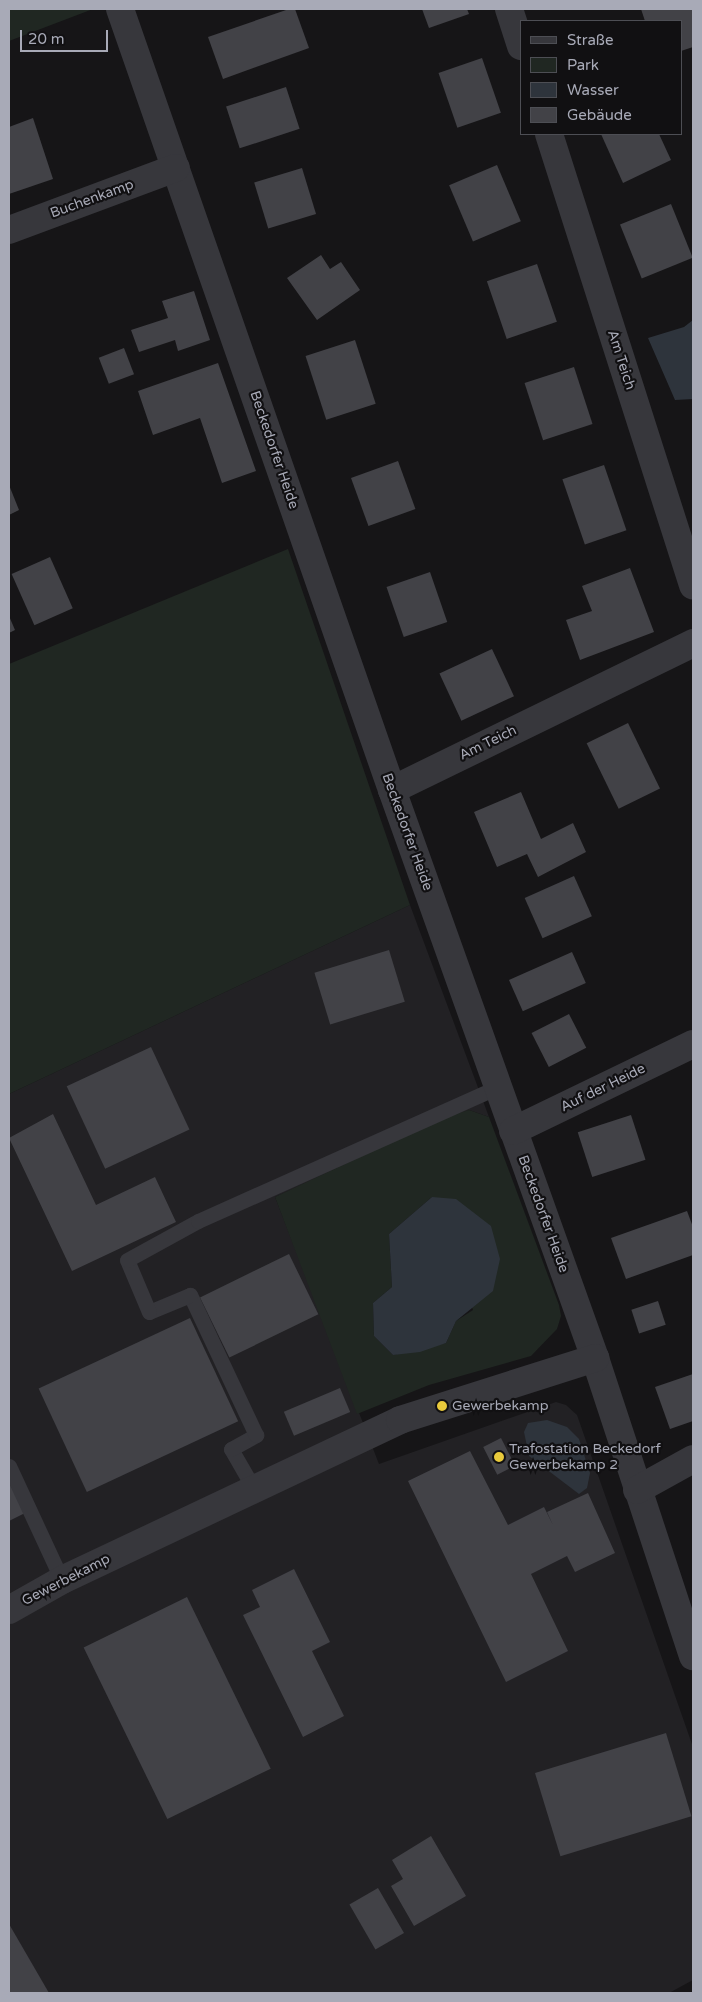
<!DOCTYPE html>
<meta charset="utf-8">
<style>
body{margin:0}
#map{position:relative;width:702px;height:2002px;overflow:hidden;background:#161517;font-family:"Varela Round",sans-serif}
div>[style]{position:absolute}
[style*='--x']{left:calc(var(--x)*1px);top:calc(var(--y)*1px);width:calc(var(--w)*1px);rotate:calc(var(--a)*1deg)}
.built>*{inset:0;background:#222124}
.green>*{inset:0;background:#202722}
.water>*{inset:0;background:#2e343c}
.building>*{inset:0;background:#424247;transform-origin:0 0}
.service>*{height:15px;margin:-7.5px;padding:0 7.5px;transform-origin:7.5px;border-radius:7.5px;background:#37373c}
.minor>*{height:28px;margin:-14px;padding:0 14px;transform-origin:14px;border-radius:14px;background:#37373c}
.dots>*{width:14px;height:14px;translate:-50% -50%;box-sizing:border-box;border:2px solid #111012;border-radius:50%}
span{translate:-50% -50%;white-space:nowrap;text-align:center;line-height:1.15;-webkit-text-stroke:4.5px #111012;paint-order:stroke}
.street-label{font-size:14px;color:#a8aab7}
.poi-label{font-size:14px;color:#a8aab7}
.left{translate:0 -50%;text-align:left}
.frame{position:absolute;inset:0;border:10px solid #a8aab7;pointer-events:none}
.legend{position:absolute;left:520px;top:20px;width:162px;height:115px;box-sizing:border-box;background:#111012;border:1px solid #4d4e54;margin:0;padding:6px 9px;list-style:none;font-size:15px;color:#a8aab7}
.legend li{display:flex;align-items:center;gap:10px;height:25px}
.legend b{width:25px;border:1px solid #4d4e54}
.scale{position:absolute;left:20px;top:30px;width:88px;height:22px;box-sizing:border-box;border:2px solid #a8aab7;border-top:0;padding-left:6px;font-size:15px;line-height:18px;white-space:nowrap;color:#a8aab7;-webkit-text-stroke:4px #111012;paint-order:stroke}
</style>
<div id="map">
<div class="built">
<i style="clip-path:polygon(410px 905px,489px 1117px,469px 1110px,275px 1197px,379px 1464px,556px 1402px,566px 1405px,577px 1415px,693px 1747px,693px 1980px,669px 1993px,9px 1993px,9px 1094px)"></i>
</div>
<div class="green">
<i style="clip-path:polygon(9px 9px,93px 9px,9px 41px)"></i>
<i style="clip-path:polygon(288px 549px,410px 905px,9px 1094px,9px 664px)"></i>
<i style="clip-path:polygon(evenodd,469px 1110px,489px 1117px,559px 1305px,561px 1316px,557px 1329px,531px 1356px,429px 1385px,357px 1414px,275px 1197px,443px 1118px,469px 1110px,432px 1197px,473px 1310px,456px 1321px,446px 1343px,393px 1355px,374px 1336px,373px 1303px,392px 1287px,389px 1234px,432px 1197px)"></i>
</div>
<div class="water">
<i style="clip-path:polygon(693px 320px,693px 399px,675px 400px,648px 338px,684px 327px)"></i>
<i style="clip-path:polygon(432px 1197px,456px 1199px,491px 1226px,500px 1259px,493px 1291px,456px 1321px,446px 1343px,420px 1352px,393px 1355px,374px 1336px,373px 1303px,392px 1287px,389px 1234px)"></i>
<i style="clip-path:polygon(547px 1420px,567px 1427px,579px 1439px,590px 1473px,587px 1488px,579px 1494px,529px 1456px,524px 1432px,528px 1423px)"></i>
</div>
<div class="building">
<i style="clip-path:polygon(289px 9px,295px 9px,309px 48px,223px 79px,208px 37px)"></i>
<i style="clip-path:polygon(422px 9px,467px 9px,469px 14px,429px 28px)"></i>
<i style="clip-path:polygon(641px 9px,693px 9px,693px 47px,681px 51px,681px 21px,645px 21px)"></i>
<i style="left:482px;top:58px;width:58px;height:46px;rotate:71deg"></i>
<i style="left:286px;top:87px;width:44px;height:63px;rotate:72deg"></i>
<i style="clip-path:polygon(33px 118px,53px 179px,9px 194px,9px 127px)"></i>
<i style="clip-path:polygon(601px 134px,659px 134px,671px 160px,623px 183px)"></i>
<i style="left:497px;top:165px;width:61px;height:52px;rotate:67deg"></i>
<i style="left:302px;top:168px;width:48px;height:50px;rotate:73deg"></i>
<i style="left:671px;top:204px;width:58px;height:55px;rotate:68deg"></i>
<i style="clip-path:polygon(321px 255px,330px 269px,341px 262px,360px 290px,317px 320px,287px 278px)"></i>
<i style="left:537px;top:264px;width:61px;height:53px;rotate:71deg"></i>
<i style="clip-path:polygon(194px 291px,210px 340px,178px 351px,175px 340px,139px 352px,131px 330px,168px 318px,162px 301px)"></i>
<i style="left:355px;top:340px;width:67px;height:52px;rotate:72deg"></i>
<i style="left:124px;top:348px;width:28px;height:27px;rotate:69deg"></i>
<i style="clip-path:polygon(218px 363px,256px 471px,222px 483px,200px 418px,153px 435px,138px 391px)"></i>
<i style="left:574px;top:367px;width:60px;height:52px;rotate:72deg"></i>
<i style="left:398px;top:461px;width:51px;height:50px;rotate:70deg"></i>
<i style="left:604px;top:465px;width:69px;height:44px;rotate:71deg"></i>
<i style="clip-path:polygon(9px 485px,19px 510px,9px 515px)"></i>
<i style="left:50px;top:557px;width:56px;height:42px;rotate:66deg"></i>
<i style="clip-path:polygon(630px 568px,654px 632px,580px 660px,566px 620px,592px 611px,582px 586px)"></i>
<i style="left:430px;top:572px;width:53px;height:46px;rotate:71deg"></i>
<i style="clip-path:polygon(9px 616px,15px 630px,9px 633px)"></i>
<i style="left:492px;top:649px;width:52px;height:58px;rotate:65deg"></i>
<i style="left:628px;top:723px;width:73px;height:46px;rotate:64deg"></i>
<i style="clip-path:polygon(521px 792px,541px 839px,573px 823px,586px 852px,538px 877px,527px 854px,497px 867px,474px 812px)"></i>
<i style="left:574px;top:876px;width:44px;height:54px;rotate:66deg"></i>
<i style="left:389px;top:950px;width:54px;height:78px;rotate:73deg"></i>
<i style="left:572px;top:952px;width:34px;height:69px;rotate:66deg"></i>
<i style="left:569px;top:1014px;width:38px;height:42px;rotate:63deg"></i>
<i style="left:151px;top:1047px;width:91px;height:93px;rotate:65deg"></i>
<i style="clip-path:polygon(53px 1114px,96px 1205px,155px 1177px,176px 1222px,72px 1271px,9px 1138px)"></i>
<i style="left:631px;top:1115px;width:47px;height:56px;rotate:72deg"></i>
<i style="clip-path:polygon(687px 1211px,693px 1227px,693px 1255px,626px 1279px,611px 1238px)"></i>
<i style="left:289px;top:1254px;width:67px;height:99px;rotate:64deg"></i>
<i style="left:658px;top:1301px;width:25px;height:28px;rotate:72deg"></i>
<i style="left:190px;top:1318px;width:114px;height:167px;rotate:65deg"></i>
<i style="clip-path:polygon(693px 1374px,693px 1421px,670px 1429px,655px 1387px)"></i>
<i style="left:340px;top:1388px;width:26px;height:61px;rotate:67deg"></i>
<i style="left:501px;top:1438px;width:31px;height:20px;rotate:63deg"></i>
<i style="clip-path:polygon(470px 1451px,508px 1525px,544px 1507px,553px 1525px,547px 1512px,588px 1493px,615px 1553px,575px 1572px,567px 1556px,531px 1574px,568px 1651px,506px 1682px,408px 1481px)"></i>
<i style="clip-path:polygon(9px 1475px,27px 1512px,9px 1521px)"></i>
<i style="clip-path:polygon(294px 1569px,330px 1642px,312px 1651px,344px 1716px,303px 1737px,243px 1615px,260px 1607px,252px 1590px)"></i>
<i style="left:187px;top:1597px;width:191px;height:115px;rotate:64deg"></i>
<i style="left:666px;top:1733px;width:87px;height:137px;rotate:73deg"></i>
<i style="clip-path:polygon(431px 1836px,466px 1896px,414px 1926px,391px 1886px,403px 1879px,392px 1860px)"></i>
<i style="left:378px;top:1888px;width:52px;height:33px;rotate:60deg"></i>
<i style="clip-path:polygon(9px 1924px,49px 1993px,9px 1993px)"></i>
</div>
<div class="service">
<i style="--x:9;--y:1466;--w:126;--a:65.1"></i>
<i style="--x:254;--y:1489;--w:46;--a:-119.9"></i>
<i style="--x:231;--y:1449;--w:29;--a:-29"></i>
<i style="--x:256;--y:1435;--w:155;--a:-115.2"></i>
<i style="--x:190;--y:1295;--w:44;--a:157.5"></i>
<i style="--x:149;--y:1312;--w:56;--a:-112.9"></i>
<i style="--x:127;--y:1260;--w:81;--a:-28.8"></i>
<i style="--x:198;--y:1221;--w:328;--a:-24.1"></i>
</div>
<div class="minor">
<i style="--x:120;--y:9;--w:827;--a:70.8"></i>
<i style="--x:392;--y:790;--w:603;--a:70.33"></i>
<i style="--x:595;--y:1358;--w:314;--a:71.8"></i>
<i style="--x:509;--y:9;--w:39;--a:72"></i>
<i style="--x:549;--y:134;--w:474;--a:72.3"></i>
<i style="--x:9;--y:230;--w:178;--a:-20.4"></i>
<i style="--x:392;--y:790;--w:335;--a:-26"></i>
<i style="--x:513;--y:1131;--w:200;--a:-25.8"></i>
<i style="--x:637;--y:1490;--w:64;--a:-29"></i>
<i style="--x:9;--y:1610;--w:61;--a:-29.5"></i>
<i style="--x:62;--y:1580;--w:374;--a:-25.3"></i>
<i style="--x:400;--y:1420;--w:205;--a:-17.6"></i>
</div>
<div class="dots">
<i style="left:442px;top:1406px;background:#e9ca3c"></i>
<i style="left:499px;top:1457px;background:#e9ca3c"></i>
</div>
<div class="street-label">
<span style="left:92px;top:199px;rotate:-20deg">Buchenkamp</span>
<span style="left:621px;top:360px;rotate:72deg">Am Teich</span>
<span style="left:274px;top:450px;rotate:71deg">Beckedorfer Heide</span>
<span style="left:488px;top:743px;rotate:-26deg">Am Teich</span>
<span style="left:407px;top:832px;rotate:70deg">Beckedorfer Heide</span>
<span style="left:603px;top:1088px;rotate:-26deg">Auf der Heide</span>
<span style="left:543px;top:1214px;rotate:70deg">Beckedorfer Heide</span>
<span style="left:66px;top:1580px;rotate:-27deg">Gewerbekamp</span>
</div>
<div class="poi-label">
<span class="left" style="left:452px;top:1406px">Gewerbekamp</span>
<span class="left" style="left:509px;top:1457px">Trafostation Beckedorf<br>Gewerbekamp 2</span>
</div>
<div class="frame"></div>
<ul class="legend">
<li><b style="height:6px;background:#37373c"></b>Straße</li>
<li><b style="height:14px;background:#202722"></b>Park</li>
<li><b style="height:14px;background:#2e343c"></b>Wasser</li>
<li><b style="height:14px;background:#424247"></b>Gebäude</li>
</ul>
<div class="scale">20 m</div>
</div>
